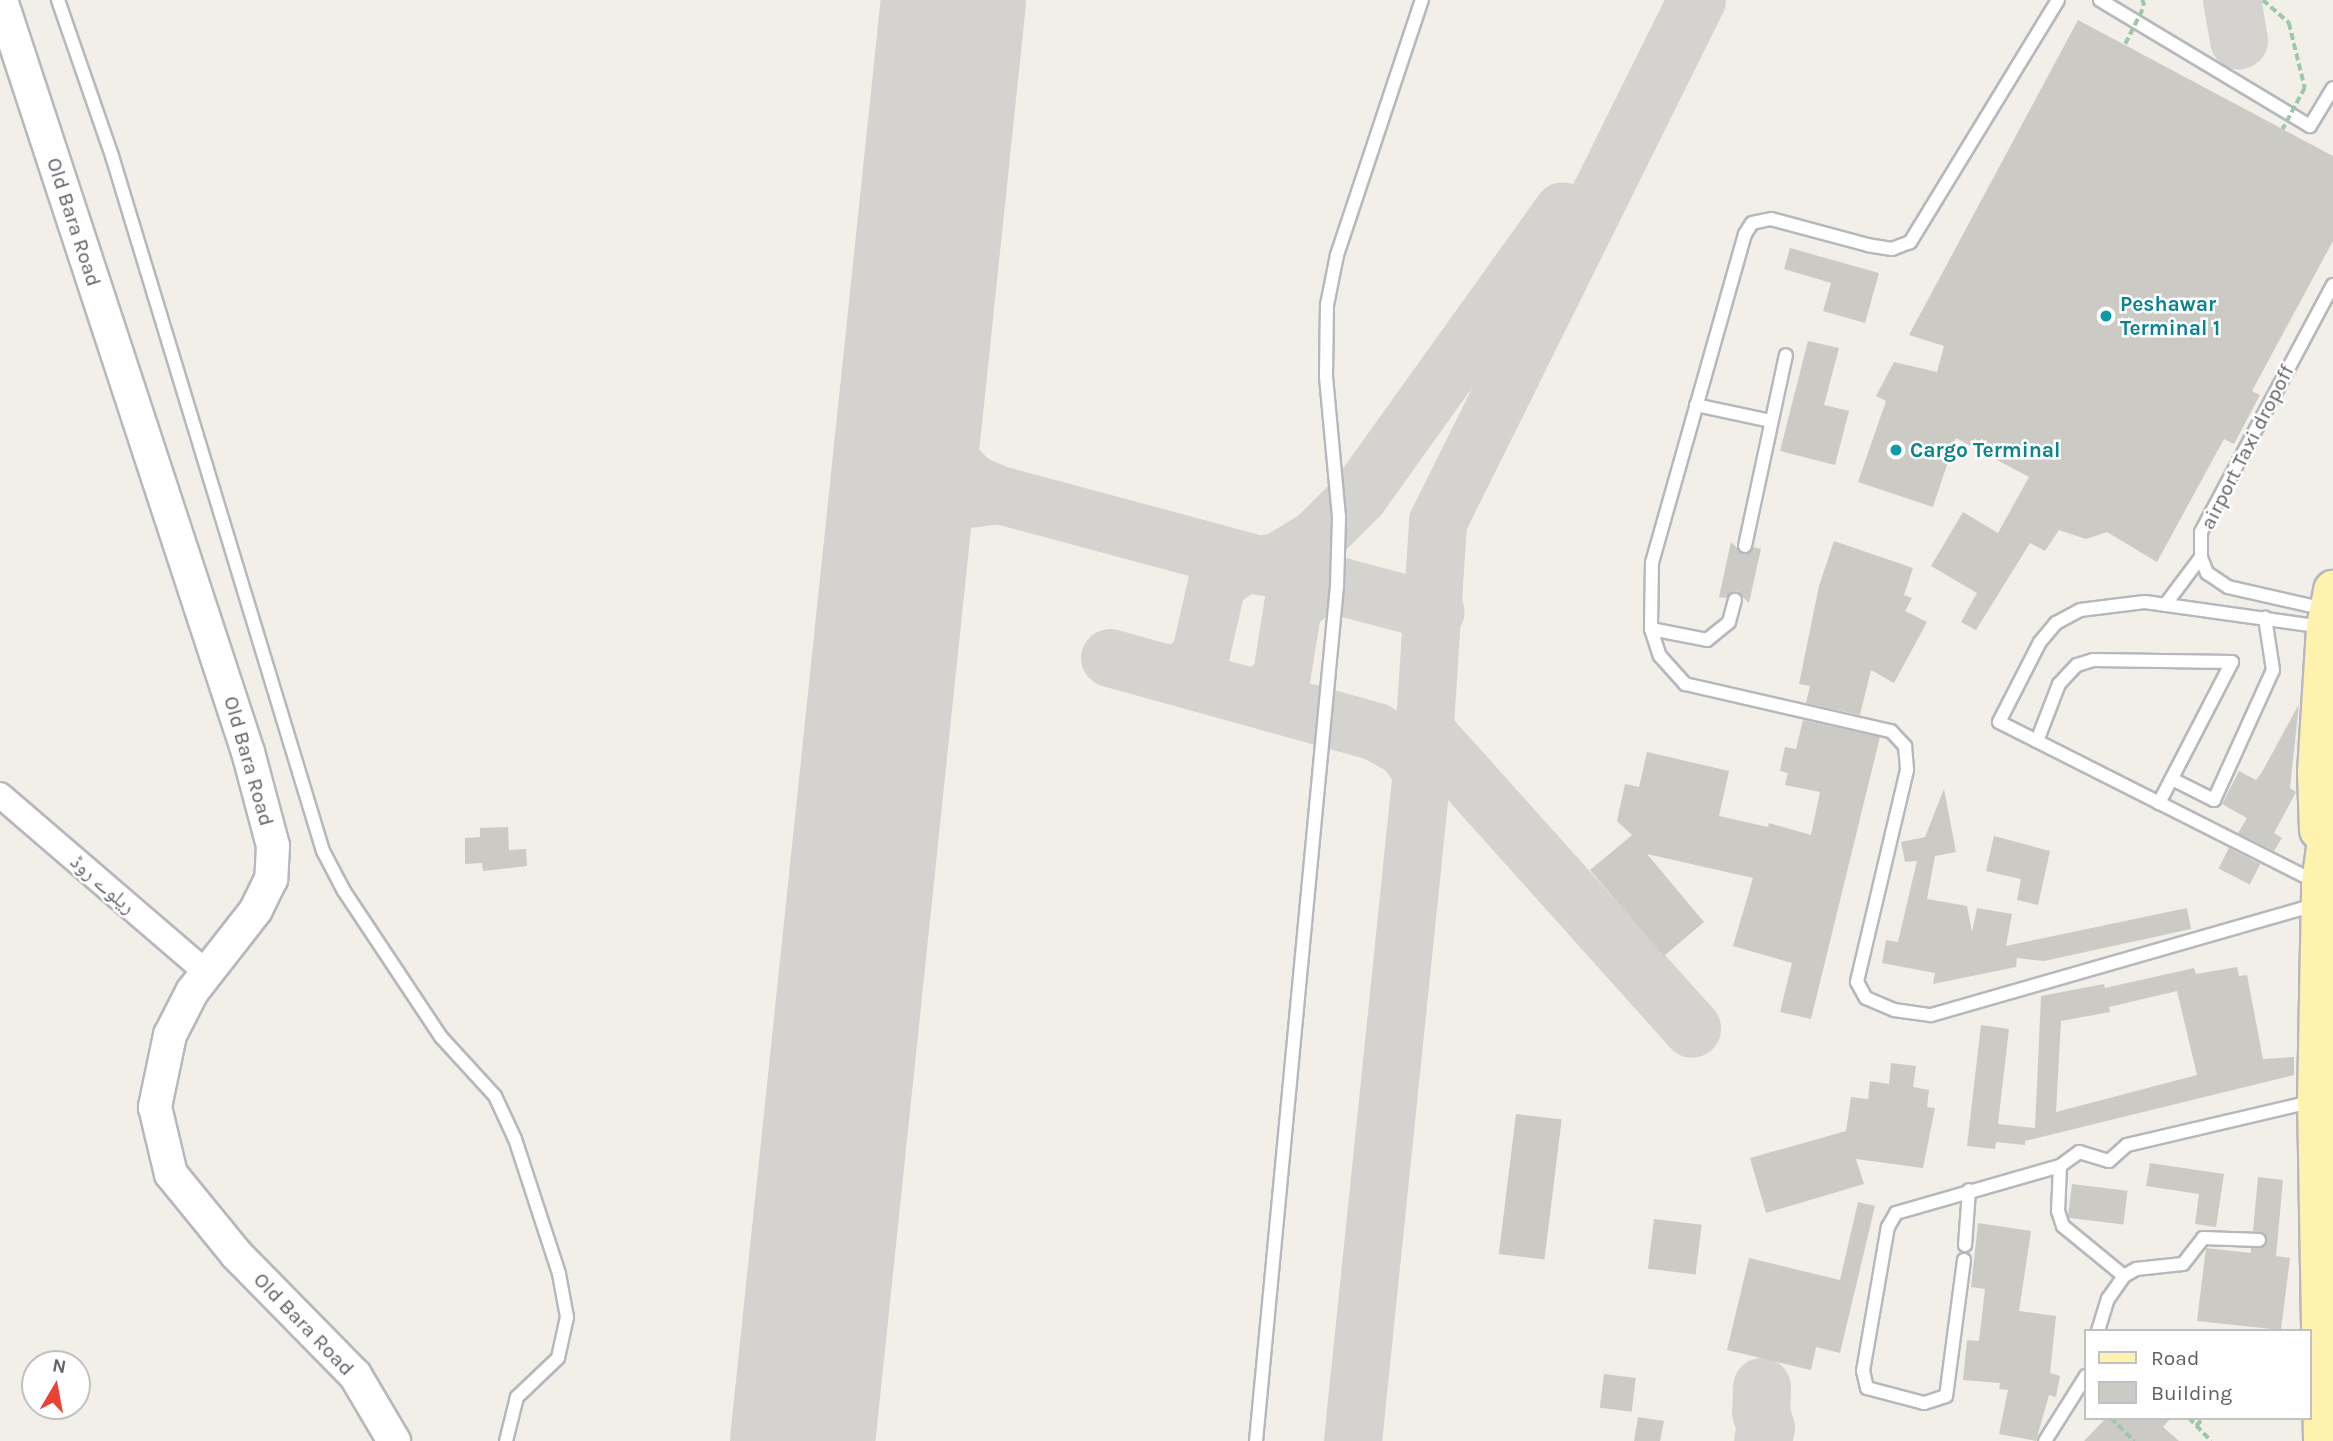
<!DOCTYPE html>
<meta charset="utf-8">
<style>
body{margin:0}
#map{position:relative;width:2333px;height:1441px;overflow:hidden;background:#f1efe8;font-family:Karla,"Noto Naskh Arabic",sans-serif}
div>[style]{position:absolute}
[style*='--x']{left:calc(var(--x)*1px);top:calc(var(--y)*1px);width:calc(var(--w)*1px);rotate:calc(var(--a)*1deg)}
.taxiway>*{height:58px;margin:-29px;padding:0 29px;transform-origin:29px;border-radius:29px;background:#d4d3d0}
.runway>*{height:145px;margin:-72.5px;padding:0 72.5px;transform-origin:72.5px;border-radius:72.5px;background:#d4d3d0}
.building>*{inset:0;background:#cccac5;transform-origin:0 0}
.path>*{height:3.5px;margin-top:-1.75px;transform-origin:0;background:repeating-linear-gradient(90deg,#9cc7a9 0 7px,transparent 0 10.5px)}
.roads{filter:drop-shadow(2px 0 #b5b8bc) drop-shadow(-2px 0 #b5b8bc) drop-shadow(0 2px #b5b8bc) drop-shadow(0 -2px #b5b8bc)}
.service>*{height:12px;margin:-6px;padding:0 6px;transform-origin:6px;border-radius:6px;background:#fff}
.minor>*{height:24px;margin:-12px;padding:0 12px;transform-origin:12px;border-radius:12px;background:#fff}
.tertiary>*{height:32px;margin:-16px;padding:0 16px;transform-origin:16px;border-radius:16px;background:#fff}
.primary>*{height:38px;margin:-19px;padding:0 19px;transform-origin:19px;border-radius:19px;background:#fff2af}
.path-bridge>*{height:3.5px;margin-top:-1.75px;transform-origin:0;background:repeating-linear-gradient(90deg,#9cc7a9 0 7px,transparent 0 10.5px)}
.dots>*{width:19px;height:19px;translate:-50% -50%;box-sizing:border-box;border:4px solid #fff;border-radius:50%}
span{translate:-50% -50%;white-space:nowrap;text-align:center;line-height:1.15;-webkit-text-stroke:5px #fff;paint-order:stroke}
.street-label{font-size:21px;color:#5f6368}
.culture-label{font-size:21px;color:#0d838f;font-weight:700}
.left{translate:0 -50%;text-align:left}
.legend{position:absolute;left:2084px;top:1329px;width:228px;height:91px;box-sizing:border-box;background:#fff;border:2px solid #bfc1c3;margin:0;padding:9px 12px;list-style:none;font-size:21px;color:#5f6368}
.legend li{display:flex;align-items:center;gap:14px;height:35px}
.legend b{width:35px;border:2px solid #bfc1c3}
.north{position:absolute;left:21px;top:1350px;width:70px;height:70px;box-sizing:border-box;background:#fff;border:2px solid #bfc1c3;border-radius:50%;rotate:10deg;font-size:19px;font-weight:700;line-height:28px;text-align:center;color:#5f6368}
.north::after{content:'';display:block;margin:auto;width:24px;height:32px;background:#ea4335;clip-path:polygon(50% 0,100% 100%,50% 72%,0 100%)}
</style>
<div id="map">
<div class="taxiway">
<i style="--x:2232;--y:0;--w:41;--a:80.1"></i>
<i style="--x:908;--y:424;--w:88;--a:42.7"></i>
<i style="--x:973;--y:484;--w:28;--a:23"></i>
<i style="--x:999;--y:495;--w:452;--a:15"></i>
<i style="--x:898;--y:517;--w:27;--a:-27"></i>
<i style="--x:922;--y:505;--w:78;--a:-7.4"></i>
<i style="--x:1258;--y:566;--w:23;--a:-13"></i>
<i style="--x:1280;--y:561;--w:44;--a:-31.9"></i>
<i style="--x:1317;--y:538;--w:59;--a:-45"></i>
<i style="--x:1359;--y:496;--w:350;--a:-54.4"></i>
<i style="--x:1110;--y:658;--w:276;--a:15.5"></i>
<i style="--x:1376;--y:732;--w:33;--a:29"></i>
<i style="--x:1405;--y:748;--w:29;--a:54"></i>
<i style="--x:1177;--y:676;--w:29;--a:-38"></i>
<i style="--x:1200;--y:658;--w:77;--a:-77.2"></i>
<i style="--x:1217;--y:583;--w:35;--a:-35"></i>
<i style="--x:1256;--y:698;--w:30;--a:-34"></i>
<i style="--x:1281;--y:681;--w:76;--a:-80.9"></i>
<i style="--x:1293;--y:606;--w:38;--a:-37"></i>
<i style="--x:1425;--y:731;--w:400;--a:48.1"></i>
<i style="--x:1762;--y:1387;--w:25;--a:92"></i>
<i style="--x:1761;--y:1412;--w:17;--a:73"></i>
<i style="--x:1766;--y:1428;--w:13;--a:103"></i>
<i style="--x:1353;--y:1441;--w:674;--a:-84.12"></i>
<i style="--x:1422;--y:771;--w:250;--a:-86.3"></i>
<i style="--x:1438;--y:522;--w:583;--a:-63.61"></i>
</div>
<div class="runway">
<i style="--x:802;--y:1441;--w:1449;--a:-84.02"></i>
</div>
<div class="building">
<i style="clip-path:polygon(2078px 20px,2333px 156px,2333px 241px,2252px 391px,2260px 395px,2234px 444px,2224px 439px,2157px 562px,2107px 532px,2086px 539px,2059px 530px,2045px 551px,2030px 543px,1976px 630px,1961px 622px,1977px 593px,1931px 566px,1963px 512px,1998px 533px,2029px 477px,1956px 438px,1933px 507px,1858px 482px,1886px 401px,1876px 396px,1894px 362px,1937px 372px,1944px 346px,1909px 335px)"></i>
<i style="clip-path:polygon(1790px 248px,1879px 273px,1865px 323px,1823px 311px,1831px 283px,1784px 269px)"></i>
<i style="clip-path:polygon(1808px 341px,1839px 348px,1824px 405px,1849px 411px,1835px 465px,1780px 451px)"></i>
<i style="clip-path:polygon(1834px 541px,1913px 568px,1904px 595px,1912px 598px,1905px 611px,1927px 622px,1894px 683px,1871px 670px,1860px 715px,1806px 703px,1810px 686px,1799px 684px,1819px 586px)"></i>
<i style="clip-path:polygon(1731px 542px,1743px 554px,1754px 547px,1761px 549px,1749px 603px,1737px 591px,1726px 598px,1719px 597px)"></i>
<i style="clip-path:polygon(2299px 704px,2290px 788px,2296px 792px,2274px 833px,2282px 838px,2274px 851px,2238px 833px,2247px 818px,2222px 804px,2239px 771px,2256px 780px,2262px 772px)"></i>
<i style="clip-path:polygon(1803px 720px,1880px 737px,1811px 1019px,1780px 1012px,1792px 963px,1733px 946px,1753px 878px,1647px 854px,1704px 922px,1664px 956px,1590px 870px,1632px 835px,1617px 821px,1625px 784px,1639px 787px,1647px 752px,1729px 771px,1719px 816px,1768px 827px,1769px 823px,1811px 835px,1820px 792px,1785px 785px,1788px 773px,1780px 771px,1785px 747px,1796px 749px)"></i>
<i style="clip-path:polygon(1944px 789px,1956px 852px,1935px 856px,1927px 899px,1967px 906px,1972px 932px,1977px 908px,2012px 914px,2006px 946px,2187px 908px,2191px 929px,2044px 961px,2017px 958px,2016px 967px,1933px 984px,1935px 973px,1882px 963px,1886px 940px,1898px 942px,1917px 861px,1905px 862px,1901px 842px,1925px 837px)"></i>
<i style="clip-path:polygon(508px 827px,509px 850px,526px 849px,527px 866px,483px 871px,482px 863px,465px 864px,465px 838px,480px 837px,480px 828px)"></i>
<i style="clip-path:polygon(1994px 836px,2050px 851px,2038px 905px,2017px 900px,2021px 879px,1986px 871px)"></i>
<i style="left:2229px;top:848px;width:35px;height:23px;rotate:27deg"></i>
<i style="clip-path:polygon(evenodd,2237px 967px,2239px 976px,2247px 975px,2263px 1059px,2294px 1057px,2294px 1075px,2025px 1141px,2025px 1145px,1996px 1142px,1995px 1149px,1967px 1146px,1981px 1025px,2009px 1029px,1998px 1124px,2035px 1128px,2041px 996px,2104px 984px,2105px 988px,2194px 968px,2196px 974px,2237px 967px,2177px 991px,2197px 1075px,2056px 1112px,2061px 1021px,2110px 1012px,2109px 1007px,2177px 991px)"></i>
<i style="clip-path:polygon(1891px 1063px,1916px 1066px,1913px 1087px,1929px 1090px,1927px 1107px,1935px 1108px,1923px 1168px,1856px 1159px,1864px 1184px,1766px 1213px,1750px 1158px,1846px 1131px,1851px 1097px,1868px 1099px,1870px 1081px,1889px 1084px)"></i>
<i style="left:1516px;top:1114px;width:46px;height:141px;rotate:7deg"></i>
<i style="clip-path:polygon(2150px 1163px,2224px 1174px,2216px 1227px,2195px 1224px,2199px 1194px,2146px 1186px)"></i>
<i style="clip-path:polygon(2258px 1177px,2283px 1180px,2276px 1256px,2290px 1258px,2281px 1330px,2197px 1321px,2206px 1248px,2251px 1253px,2251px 1248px,2267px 1244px,2264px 1233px,2253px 1231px)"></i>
<i style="left:2072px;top:1184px;width:56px;height:34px;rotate:7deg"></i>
<i style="clip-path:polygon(1858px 1202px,1875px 1206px,1840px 1353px,1816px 1347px,1811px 1370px,1727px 1350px,1749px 1258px,1840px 1280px)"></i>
<i style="left:1654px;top:1219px;width:48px;height:50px;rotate:7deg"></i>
<i style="clip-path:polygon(1978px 1223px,2031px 1231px,2019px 1311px,2056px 1316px,2050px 1373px,2060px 1376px,2056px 1397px,2049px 1395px,2036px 1441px,1999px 1434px,2008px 1390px,1999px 1389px,2000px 1383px,1963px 1380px,1967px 1340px,1979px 1341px,1985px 1289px,1971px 1287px)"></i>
<i style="left:1604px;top:1374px;width:32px;height:34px;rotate:7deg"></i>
<i style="clip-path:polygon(1638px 1417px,1664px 1421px,1660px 1441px,1634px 1441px)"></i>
<i style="clip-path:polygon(2106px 1418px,2171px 1418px,2163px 1427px,2179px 1441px,2084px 1441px)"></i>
</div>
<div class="path">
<i style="--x:2111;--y:1418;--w:33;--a:45"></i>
<i style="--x:2189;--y:1418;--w:32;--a:46"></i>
<i style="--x:2196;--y:1426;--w:11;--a:-49"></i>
</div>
<div class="roads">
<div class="service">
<i style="--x:58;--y:0;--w:165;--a:70.9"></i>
<i style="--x:112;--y:156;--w:726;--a:73.11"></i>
<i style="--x:323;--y:851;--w:45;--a:62.3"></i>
<i style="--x:344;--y:891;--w:175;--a:56.4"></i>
<i style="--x:441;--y:1037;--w:80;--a:47.5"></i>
<i style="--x:495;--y:1096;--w:47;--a:65.1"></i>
<i style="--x:515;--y:1139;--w:142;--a:71.9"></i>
<i style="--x:559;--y:1274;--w:44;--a:79.5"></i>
<i style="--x:567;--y:1317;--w:42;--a:102.4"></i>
<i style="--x:558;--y:1358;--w:57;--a:136.4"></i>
<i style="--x:517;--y:1397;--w:45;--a:104"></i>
<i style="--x:2058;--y:0;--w:284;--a:121.4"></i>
<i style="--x:1910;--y:242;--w:19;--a:159"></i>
<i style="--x:1892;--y:249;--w:24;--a:-171"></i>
<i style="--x:1868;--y:245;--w:100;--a:-165"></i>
<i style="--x:1771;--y:219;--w:19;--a:168"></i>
<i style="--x:1752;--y:223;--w:13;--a:122"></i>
<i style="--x:1745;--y:234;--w:341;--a:105.8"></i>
<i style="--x:1652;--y:562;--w:67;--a:90.9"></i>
<i style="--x:1651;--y:629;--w:28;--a:72"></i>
<i style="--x:1660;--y:656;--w:38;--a:48"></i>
<i style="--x:1685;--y:684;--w:211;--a:12.9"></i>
<i style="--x:1891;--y:731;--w:21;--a:47"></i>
<i style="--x:1905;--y:746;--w:24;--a:85"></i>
<i style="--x:1907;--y:770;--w:218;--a:103.3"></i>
<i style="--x:1857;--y:982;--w:18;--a:61"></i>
<i style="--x:1866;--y:998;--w:30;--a:23"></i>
<i style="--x:1894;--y:1010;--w:37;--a:8"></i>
<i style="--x:1931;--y:1015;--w:402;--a:-16"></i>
<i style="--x:2100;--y:0;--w:245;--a:31"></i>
<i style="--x:2310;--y:126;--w:44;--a:-58.8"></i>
<i style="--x:1696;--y:405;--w:77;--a:12"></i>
<i style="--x:1745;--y:546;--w:195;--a:-77.9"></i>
<i style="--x:2165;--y:605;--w:60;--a:-53.1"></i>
<i style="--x:2325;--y:609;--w:99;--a:-167.2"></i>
<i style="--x:2228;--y:587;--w:25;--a:-146"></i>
<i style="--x:2207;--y:573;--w:17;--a:-111"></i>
<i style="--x:2201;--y:557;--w:25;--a:-90"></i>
<i style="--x:2201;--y:532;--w:280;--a:-61.9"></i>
<i style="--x:1651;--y:629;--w:57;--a:11.1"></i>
<i style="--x:1707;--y:640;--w:28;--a:-39"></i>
<i style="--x:1729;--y:622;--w:23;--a:-75"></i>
<i style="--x:2037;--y:741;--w:61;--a:-68.9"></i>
<i style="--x:2059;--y:684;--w:26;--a:-47"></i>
<i style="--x:2077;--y:665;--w:17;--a:-17"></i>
<i style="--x:2093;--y:660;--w:139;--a:0.8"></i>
<i style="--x:2232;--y:662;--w:159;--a:117.4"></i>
<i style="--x:2172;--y:779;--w:47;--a:26.6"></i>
<i style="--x:2214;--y:800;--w:143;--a:-65.6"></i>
<i style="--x:2273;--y:670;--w:53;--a:-98.7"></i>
<i style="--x:2318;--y:883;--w:357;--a:-153.2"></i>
<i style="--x:1999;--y:722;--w:90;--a:-62.9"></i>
<i style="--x:2040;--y:642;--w:25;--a:-50"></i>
<i style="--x:2056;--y:623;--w:27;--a:-28"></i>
<i style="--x:2080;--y:610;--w:65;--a:-7"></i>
<i style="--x:2145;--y:602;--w:179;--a:8"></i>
<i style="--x:2060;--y:1166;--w:45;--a:92.5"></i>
<i style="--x:2058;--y:1211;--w:16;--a:72"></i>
<i style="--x:2063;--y:1226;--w:79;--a:39.3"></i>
<i style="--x:1965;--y:1245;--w:55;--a:-85.8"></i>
<i style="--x:1964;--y:1260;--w:137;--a:97.5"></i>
<i style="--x:1946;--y:1396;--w:23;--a:162"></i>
<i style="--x:1924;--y:1403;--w:59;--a:-165.3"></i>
<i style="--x:1867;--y:1388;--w:17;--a:-103"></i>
<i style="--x:1863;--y:1371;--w:146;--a:-80.2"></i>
<i style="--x:1888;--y:1227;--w:16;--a:-60"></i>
<i style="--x:1896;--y:1213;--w:171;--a:-16"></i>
<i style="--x:2060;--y:1166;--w:24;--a:-36"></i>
<i style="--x:2079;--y:1152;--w:31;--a:17"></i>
<i style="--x:2109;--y:1161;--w:24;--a:-42"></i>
<i style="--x:2127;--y:1145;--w:189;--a:-13.2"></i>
<i style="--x:2098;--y:1331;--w:34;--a:-73"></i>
<i style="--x:2108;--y:1299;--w:28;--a:-55"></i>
<i style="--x:2124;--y:1276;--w:14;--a:-30"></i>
<i style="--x:2136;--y:1269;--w:47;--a:-6.1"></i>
<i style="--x:2183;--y:1264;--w:33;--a:-52"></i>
<i style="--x:2203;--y:1238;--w:56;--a:2"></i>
<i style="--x:1256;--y:1441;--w:859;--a:-84.59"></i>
<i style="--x:1337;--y:586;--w:69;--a:-88.3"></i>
<i style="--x:1339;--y:517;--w:142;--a:-95.3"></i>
<i style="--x:1326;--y:376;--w:71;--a:-89.2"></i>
<i style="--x:1327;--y:305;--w:51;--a:-78.7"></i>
<i style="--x:1337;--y:255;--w:269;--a:-71.6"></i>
<i style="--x:2045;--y:1441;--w:77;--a:-57.8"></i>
</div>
<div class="minor">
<i style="--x:0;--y:795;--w:273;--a:40.7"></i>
</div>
<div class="tertiary">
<i style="--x:1;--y:0;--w:792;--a:71.82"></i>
<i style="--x:248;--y:752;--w:97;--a:75.1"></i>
<i style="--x:273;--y:846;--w:33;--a:93"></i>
<i style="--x:271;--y:879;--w:34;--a:116"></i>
<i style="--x:256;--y:910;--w:104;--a:128"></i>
<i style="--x:192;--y:992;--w:48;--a:117.1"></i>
<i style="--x:170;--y:1035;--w:74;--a:101.8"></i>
<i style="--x:155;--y:1107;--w:69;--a:76.6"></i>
<i style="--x:171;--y:1174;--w:104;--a:50.8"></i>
<i style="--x:237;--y:1255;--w:168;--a:45.5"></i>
<i style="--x:355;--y:1375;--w:77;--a:59.4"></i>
</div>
<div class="primary">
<i style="--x:2319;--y:830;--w:58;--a:-92"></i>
<i style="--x:2317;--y:772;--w:145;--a:-86.4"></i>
<i style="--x:2326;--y:627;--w:38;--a:-79"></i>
<i style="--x:2323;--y:1441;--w:340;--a:-91"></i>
<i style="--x:2317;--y:1101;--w:217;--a:-88.9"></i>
<i style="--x:2321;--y:884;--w:87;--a:-82.1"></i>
</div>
</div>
<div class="path-bridge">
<i style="--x:2263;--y:0;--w:35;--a:41"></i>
<i style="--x:2289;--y:23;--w:67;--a:76.2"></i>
<i style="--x:2305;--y:88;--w:47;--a:118.2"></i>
<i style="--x:2125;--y:44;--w:42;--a:-63.4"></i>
<i style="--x:2144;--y:6;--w:6;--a:-108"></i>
</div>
<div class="dots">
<i style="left:2106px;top:316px;background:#0f9aa8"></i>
<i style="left:1896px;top:450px;background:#0f9aa8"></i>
</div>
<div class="street-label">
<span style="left:74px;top:222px;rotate:72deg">Old Bara Road</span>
<span style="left:2247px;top:447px;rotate:-63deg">airport Taxi dropoff</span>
<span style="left:249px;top:761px;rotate:74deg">Old Bara Road</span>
<span style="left:103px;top:884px;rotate:41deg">ریلوے روڈ</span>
<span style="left:304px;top:1324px;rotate:46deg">Old Bara Road</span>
</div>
<div class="culture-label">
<span class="left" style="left:2120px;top:316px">Peshawar<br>Terminal 1</span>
<span class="left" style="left:1910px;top:450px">Cargo Terminal</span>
</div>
<ul class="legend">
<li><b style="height:9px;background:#fff2af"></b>Road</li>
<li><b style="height:19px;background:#cccac5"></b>Building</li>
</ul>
<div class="north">N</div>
</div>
